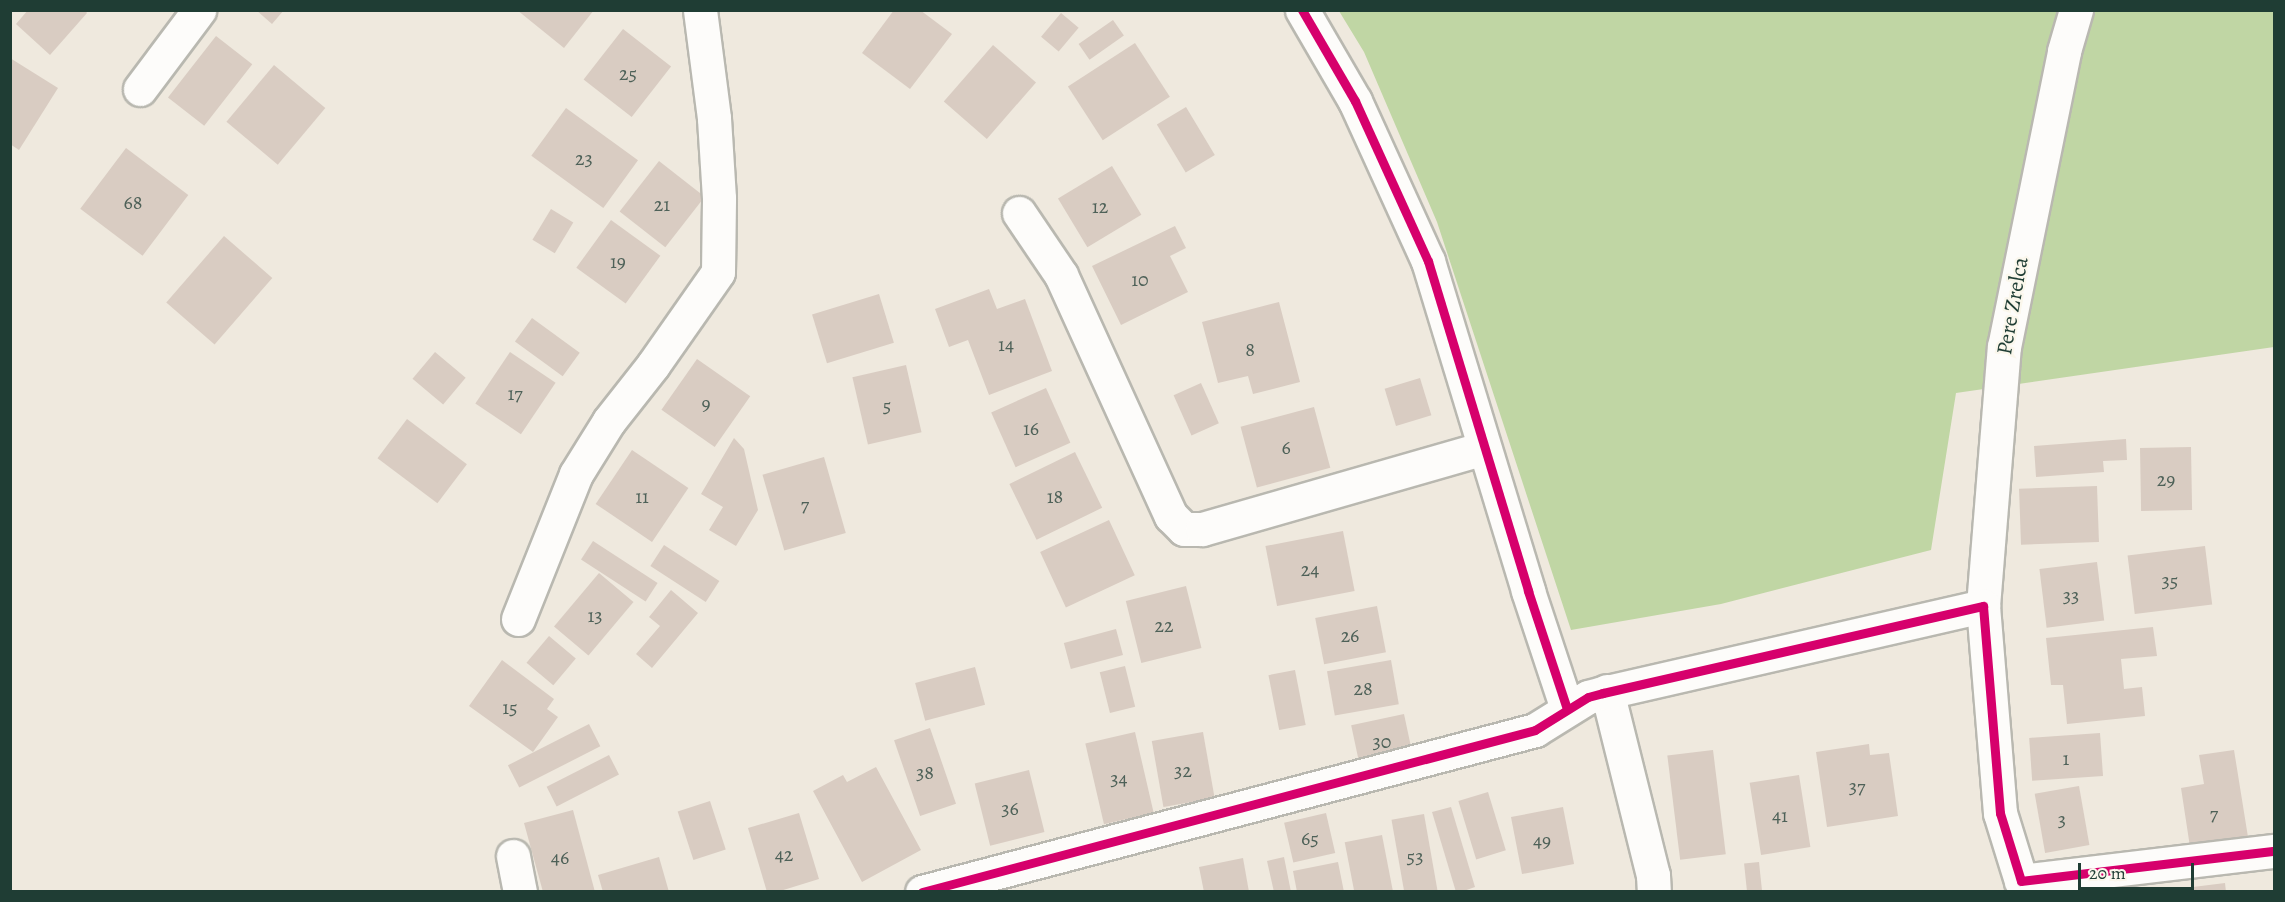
<!DOCTYPE html>
<style>
body{margin:0}
#map{position:relative;width:2285px;height:902px;overflow:hidden;background:#efe9de;font-family:Alegreya,serif}
div>[style]{position:absolute}
[style*='--x']{left:calc(var(--x)*1px);top:calc(var(--y)*1px);width:calc(var(--w)*1px);rotate:calc(var(--a)*1deg)}
.green>*{inset:0;background:#c0d6a4}
.building>*{inset:0;background:#d9ccc2;transform-origin:0 0}
.roads{filter:drop-shadow(2px 0 #b9b8b0) drop-shadow(-2px 0 #b9b8b0) drop-shadow(0 2px #b9b8b0) drop-shadow(0 -2px #b9b8b0)}
.street>*{height:33px;margin:-16.5px;padding:0 16.5px;transform-origin:16.5px;border-radius:16.5px;background:#fdfcfa}
.cycleway>*{height:9px;margin:-4.5px;padding:0 4.5px;transform-origin:4.5px;border-radius:4.5px;background:#d6006c}
span{translate:-50% -50%;white-space:nowrap;text-align:center;line-height:1.15;-webkit-text-stroke:4.5px #fbf7ec;paint-order:stroke}
.number-label{font-size:20px;color:#4e6158}
.number-label span{-webkit-text-stroke-width:0}
.street-label{font-size:22px;color:#1f3d34}
.frame{position:absolute;inset:0;border:12px solid #1f3d34;pointer-events:none}
.scale{position:absolute;left:2078px;top:863px;width:116px;height:27px;box-sizing:border-box;border:3px solid #1f3d34;border-top:0;padding-left:8px;font-size:18px;line-height:21px;white-space:nowrap;color:#1f3d34;-webkit-text-stroke:4px #fbf7ec;paint-order:stroke}
</style>
<div id="map">
<div class="green">
<i style="clip-path:polygon(1339px 11px,2274px 11px,2274px 347px,1956px 393px,1931px 550px,1721px 604px,1571px 630px,1437px 222px,1364px 52px)"></i>
</div>
<div class="building">
<i style="clip-path:polygon(28px 10px,85px 10px,87px 13px,50px 55px,16px 24px)"></i>
<i style="clip-path:polygon(256px 10px,284px 10px,272px 24px)"></i>
<i style="clip-path:polygon(517px 10px,594px 10px,564px 48px)"></i>
<i style="clip-path:polygon(894px 10px,920px 10px,952px 34px,910px 89px,862px 53px)"></i>
<i style="left:1061px;top:13px;width:23px;height:31px;rotate:40deg"></i>
<i style="left:1113px;top:20px;width:19px;height:42px;rotate:55deg"></i>
<i style="left:623px;top:29px;width:61px;height:64px;rotate:38deg"></i>
<i style="left:216px;top:36px;width:46px;height:78px;rotate:38deg"></i>
<i style="left:1135px;top:43px;width:64px;height:80px;rotate:57deg"></i>
<i style="left:993px;top:45px;width:57px;height:75px;rotate:41deg"></i>
<i style="clip-path:polygon(10px 58px,58px 88px,19px 150px,10px 144px)"></i>
<i style="left:274px;top:65px;width:67px;height:74px;rotate:40deg"></i>
<i style="left:1186px;top:107px;width:56px;height:34px;rotate:59deg"></i>
<i style="left:566px;top:108px;width:89px;height:59px;rotate:36deg"></i>
<i style="left:126px;top:148px;width:78px;height:76px;rotate:37deg"></i>
<i style="left:659px;top:161px;width:58px;height:64px;rotate:38deg"></i>
<i style="left:1112px;top:166px;width:57px;height:63px;rotate:59deg"></i>
<i style="left:551px;top:209px;width:26px;height:36px;rotate:31deg"></i>
<i style="left:611px;top:220px;width:61px;height:59px;rotate:36deg"></i>
<i style="clip-path:polygon(1175px 226px,1186px 248px,1170px 256px,1188px 292px,1121px 325px,1092px 266px)"></i>
<i style="left:224px;top:236px;width:64px;height:88px;rotate:41deg"></i>
<i style="clip-path:polygon(989px 289px,997px 309px,1025px 299px,1052px 371px,989px 395px,968px 340px,949px 347px,935px 309px)"></i>
<i style="left:879px;top:294px;width:51px;height:70px;rotate:73deg"></i>
<i style="clip-path:polygon(1279px 302px,1300px 382px,1253px 394px,1248px 376px,1218px 383px,1202px 322px)"></i>
<i style="left:532px;top:318px;width:59px;height:29px;rotate:36deg"></i>
<i style="left:435px;top:352px;width:40px;height:35px;rotate:40deg"></i>
<i style="left:510px;top:352px;width:55px;height:62px;rotate:34deg"></i>
<i style="left:697px;top:359px;width:65px;height:62px;rotate:35deg"></i>
<i style="left:906px;top:365px;width:69px;height:55px;rotate:77deg"></i>
<i style="left:1420px;top:378px;width:39px;height:37px;rotate:73deg"></i>
<i style="left:1201px;top:383px;width:44px;height:30px;rotate:66deg"></i>
<i style="left:1046px;top:388px;width:60px;height:60px;rotate:66deg"></i>
<i style="left:1314px;top:407px;width:63px;height:76px;rotate:75deg"></i>
<i style="left:407px;top:419px;width:75px;height:49px;rotate:37deg"></i>
<i style="clip-path:polygon(734px 438px,744px 449px,758px 510px,736px 546px,709px 530px,723px 507px,701px 494px)"></i>
<i style="clip-path:polygon(2126px 439px,2127px 460px,2103px 461px,2104px 472px,2036px 477px,2034px 446px)"></i>
<i style="left:2191px;top:447px;width:63px;height:51px;rotate:89deg"></i>
<i style="left:632px;top:450px;width:68px;height:65px;rotate:34deg"></i>
<i style="left:1075px;top:452px;width:62px;height:73px;rotate:64deg"></i>
<i style="left:824px;top:457px;width:79px;height:64px;rotate:74deg"></i>
<i style="left:2097px;top:486px;width:56px;height:78px;rotate:88deg"></i>
<i style="left:1109px;top:520px;width:61px;height:76px;rotate:65deg"></i>
<i style="left:1343px;top:531px;width:61px;height:79px;rotate:79deg"></i>
<i style="left:593px;top:541px;width:77px;height:22px;rotate:33deg"></i>
<i style="left:664px;top:545px;width:66px;height:25px;rotate:33deg"></i>
<i style="left:2205px;top:546px;width:59px;height:78px;rotate:83deg"></i>
<i style="left:2097px;top:562px;width:59px;height:58px;rotate:83deg"></i>
<i style="left:599px;top:573px;width:45px;height:70px;rotate:40deg"></i>
<i style="left:1186px;top:586px;width:64px;height:62px;rotate:76deg"></i>
<i style="clip-path:polygon(671px 590px,698px 613px,652px 668px,636px 654px,660px 626px,649px 617px)"></i>
<i style="left:1377px;top:606px;width:47px;height:63px;rotate:79deg"></i>
<i style="clip-path:polygon(2153px 627px,2157px 656px,2121px 659px,2124px 689px,2142px 687px,2145px 716px,2067px 724px,2063px 685px,2051px 685px,2046px 638px)"></i>
<i style="left:1116px;top:629px;width:27px;height:54px;rotate:75deg"></i>
<i style="left:549px;top:636px;width:35px;height:35px;rotate:40deg"></i>
<i style="clip-path:polygon(502px 660px,554px 699px,547px 709px,558px 717px,533px 752px,469px 706px)"></i>
<i style="left:1391px;top:660px;width:45px;height:65px;rotate:80deg"></i>
<i style="left:1125px;top:666px;width:42px;height:26px;rotate:76deg"></i>
<i style="left:975px;top:667px;width:39px;height:62px;rotate:75deg"></i>
<i style="left:1295px;top:670px;width:56px;height:27px;rotate:79deg"></i>
<i style="left:1404px;top:714px;width:43px;height:54px;rotate:78deg"></i>
<i style="left:589px;top:724px;width:25px;height:91px;rotate:63deg"></i>
<i style="left:930px;top:728px;width:80px;height:38px;rotate:71deg"></i>
<i style="left:1135px;top:732px;width:83px;height:51px;rotate:77deg"></i>
<i style="left:1203px;top:732px;width:67px;height:52px;rotate:80deg"></i>
<i style="left:2100px;top:733px;width:43px;height:71px;rotate:86deg"></i>
<i style="clip-path:polygon(1869px 744px,1870px 755px,1889px 753px,1898px 816px,1827px 827px,1816px 752px)"></i>
<i style="left:1713px;top:750px;width:105px;height:46px;rotate:83deg"></i>
<i style="clip-path:polygon(2234px 750px,2248px 837px,2190px 847px,2181px 788px,2204px 784px,2199px 755px)"></i>
<i style="left:609px;top:755px;width:22px;height:70px;rotate:63deg"></i>
<i style="clip-path:polygon(876px 767px,921px 850px,862px 882px,813px 791px,843px 775px,847px 782px)"></i>
<i style="left:1029px;top:770px;width:64px;height:56px;rotate:76deg"></i>
<i style="left:1799px;top:775px;width:73px;height:50px;rotate:81deg"></i>
<i style="left:2079px;top:786px;width:60px;height:45px;rotate:80deg"></i>
<i style="left:1488px;top:792px;width:61px;height:31px;rotate:73deg"></i>
<i style="left:710px;top:801px;width:51px;height:34px;rotate:72deg"></i>
<i style="clip-path:polygon(1451px 807px,1475px 887px,1461px 892px,1456px 892px,1432px 812px)"></i>
<i style="left:1563px;top:807px;width:58px;height:53px;rotate:79deg"></i>
<i style="clip-path:polygon(573px 810px,595px 892px,543px 892px,524px 823px)"></i>
<i style="clip-path:polygon(799px 813px,819px 879px,777px 892px,767px 892px,748px 828px)"></i>
<i style="left:1326px;top:813px;width:41px;height:43px;rotate:77deg"></i>
<i style="left:1424px;top:814px;width:79px;height:33px;rotate:80deg"></i>
<i style="left:1382px;top:835px;width:58px;height:38px;rotate:79deg"></i>
<i style="clip-path:polygon(659px 857px,669px 892px,603px 892px,598px 875px)"></i>
<i style="clip-path:polygon(1284px 857px,1291px 892px,1274px 892px,1267px 861px)"></i>
<i style="clip-path:polygon(1243px 858px,1249px 892px,1204px 892px,1199px 867px)"></i>
<i style="clip-path:polygon(1338px 862px,1344px 892px,1297px 892px,1293px 871px)"></i>
<i style="left:1759px;top:862px;width:30px;height:15px;rotate:84deg"></i>
<i style="clip-path:polygon(2225px 883px,2226px 892px,2186px 892px,2185px 888px)"></i>
</div>
<div class="roads">
<div class="street">
<i style="--x:1302;--y:10;--w:105;--a:59.8"></i>
<i style="--x:1355;--y:101;--w:176;--a:65.5"></i>
<i style="--x:1428;--y:261;--w:345;--a:73.1"></i>
<i style="--x:1528;--y:591;--w:124;--a:71.7"></i>
<i style="--x:140;--y:89;--w:99;--a:-53.2"></i>
<i style="--x:1019;--y:213;--w:75;--a:55.9"></i>
<i style="--x:1061;--y:275;--w:265;--a:65.5"></i>
<i style="--x:1171;--y:516;--w:18;--a:45"></i>
<i style="--x:1184;--y:529;--w:18;--a:0"></i>
<i style="--x:1202;--y:529;--w:293;--a:-16"></i>
<i style="--x:1983;--y:606;--w:260;--a:-85.4"></i>
<i style="--x:2004;--y:347;--w:302;--a:-78.5"></i>
<i style="--x:2064;--y:51;--w:43;--a:-73.7"></i>
<i style="--x:518;--y:619;--w:156;--a:-68.2"></i>
<i style="--x:576;--y:474;--w:62;--a:-58.1"></i>
<i style="--x:609;--y:421;--w:71;--a:-51.8"></i>
<i style="--x:653;--y:365;--w:113;--a:-55"></i>
<i style="--x:718;--y:272;--w:74;--a:-89.2"></i>
<i style="--x:719;--y:198;--w:80;--a:-93.6"></i>
<i style="--x:714;--y:118;--w:109;--a:-97.4"></i>
<i style="--x:1607;--y:691;--w:190;--a:76"></i>
<i style="--x:1653;--y:875;--w:17;--a:87"></i>
<i style="--x:513;--y:856;--w:37;--a:79"></i>
<i style="--x:922;--y:892;--w:634;--a:-14.8"></i>
<i style="--x:1535;--y:730;--w:62;--a:-31.9"></i>
<i style="--x:1588;--y:697;--w:16;--a:-15"></i>
<i style="--x:1603;--y:693;--w:390;--a:-12.9"></i>
<i style="--x:1983;--y:606;--w:208;--a:85.3"></i>
<i style="--x:2000;--y:813;--w:71;--a:72.8"></i>
<i style="--x:2021;--y:881;--w:255;--a:-6.8"></i>
</div>
</div>
<div class="cycleway">
<i style="--x:1302;--y:10;--w:105;--a:59.8"></i>
<i style="--x:1355;--y:101;--w:176;--a:65.5"></i>
<i style="--x:1428;--y:261;--w:345;--a:73.1"></i>
<i style="--x:1528;--y:591;--w:124;--a:71.7"></i>
<i style="--x:922;--y:892;--w:634;--a:-14.8"></i>
<i style="--x:1535;--y:730;--w:62;--a:-31.9"></i>
<i style="--x:1588;--y:697;--w:16;--a:-15"></i>
<i style="--x:1603;--y:693;--w:390;--a:-12.9"></i>
<i style="--x:1983;--y:606;--w:208;--a:85.3"></i>
<i style="--x:2000;--y:813;--w:71;--a:72.8"></i>
<i style="--x:2021;--y:881;--w:255;--a:-6.8"></i>
</div>
<div class="number-label">
<span style="left:628px;top:73px">25</span>
<span style="left:584px;top:158px">23</span>
<span style="left:133px;top:202px">68</span>
<span style="left:662px;top:204px">21</span>
<span style="left:1100px;top:206px">12</span>
<span style="left:618px;top:261px">19</span>
<span style="left:1140px;top:279px">10</span>
<span style="left:1006px;top:344px">14</span>
<span style="left:1250px;top:349px">8</span>
<span style="left:515px;top:393px">17</span>
<span style="left:706px;top:403px">9</span>
<span style="left:887px;top:405px">5</span>
<span style="left:1031px;top:428px">16</span>
<span style="left:1286px;top:447px">6</span>
<span style="left:2166px;top:479px">29</span>
<span style="left:642px;top:496px">11</span>
<span style="left:1055px;top:496px">18</span>
<span style="left:805px;top:504px">7</span>
<span style="left:1310px;top:569px">24</span>
<span style="left:2170px;top:580px">35</span>
<span style="left:2071px;top:595px">33</span>
<span style="left:595px;top:615px">13</span>
<span style="left:1164px;top:625px">22</span>
<span style="left:1350px;top:635px">26</span>
<span style="left:1363px;top:688px">28</span>
<span style="left:510px;top:707px">15</span>
<span style="left:1382px;top:741px">30</span>
<span style="left:2066px;top:758px">1</span>
<span style="left:1183px;top:770px">32</span>
<span style="left:925px;top:772px">38</span>
<span style="left:1119px;top:778px">34</span>
<span style="left:1857px;top:786px">37</span>
<span style="left:1010px;top:808px">36</span>
<span style="left:2214px;top:813px">7</span>
<span style="left:1780px;top:815px">41</span>
<span style="left:2062px;top:819px">3</span>
<span style="left:1310px;top:838px">65</span>
<span style="left:1542px;top:840px">49</span>
<span style="left:784px;top:854px">42</span>
<span style="left:1415px;top:856px">53</span>
<span style="left:560px;top:857px">46</span>
</div>
<div class="street-label">
<span style="left:2013px;top:306px;rotate:-80deg">Pere Zrelca</span>
</div>
<div class="frame"></div>
<div class="scale">20 m</div>
</div>
